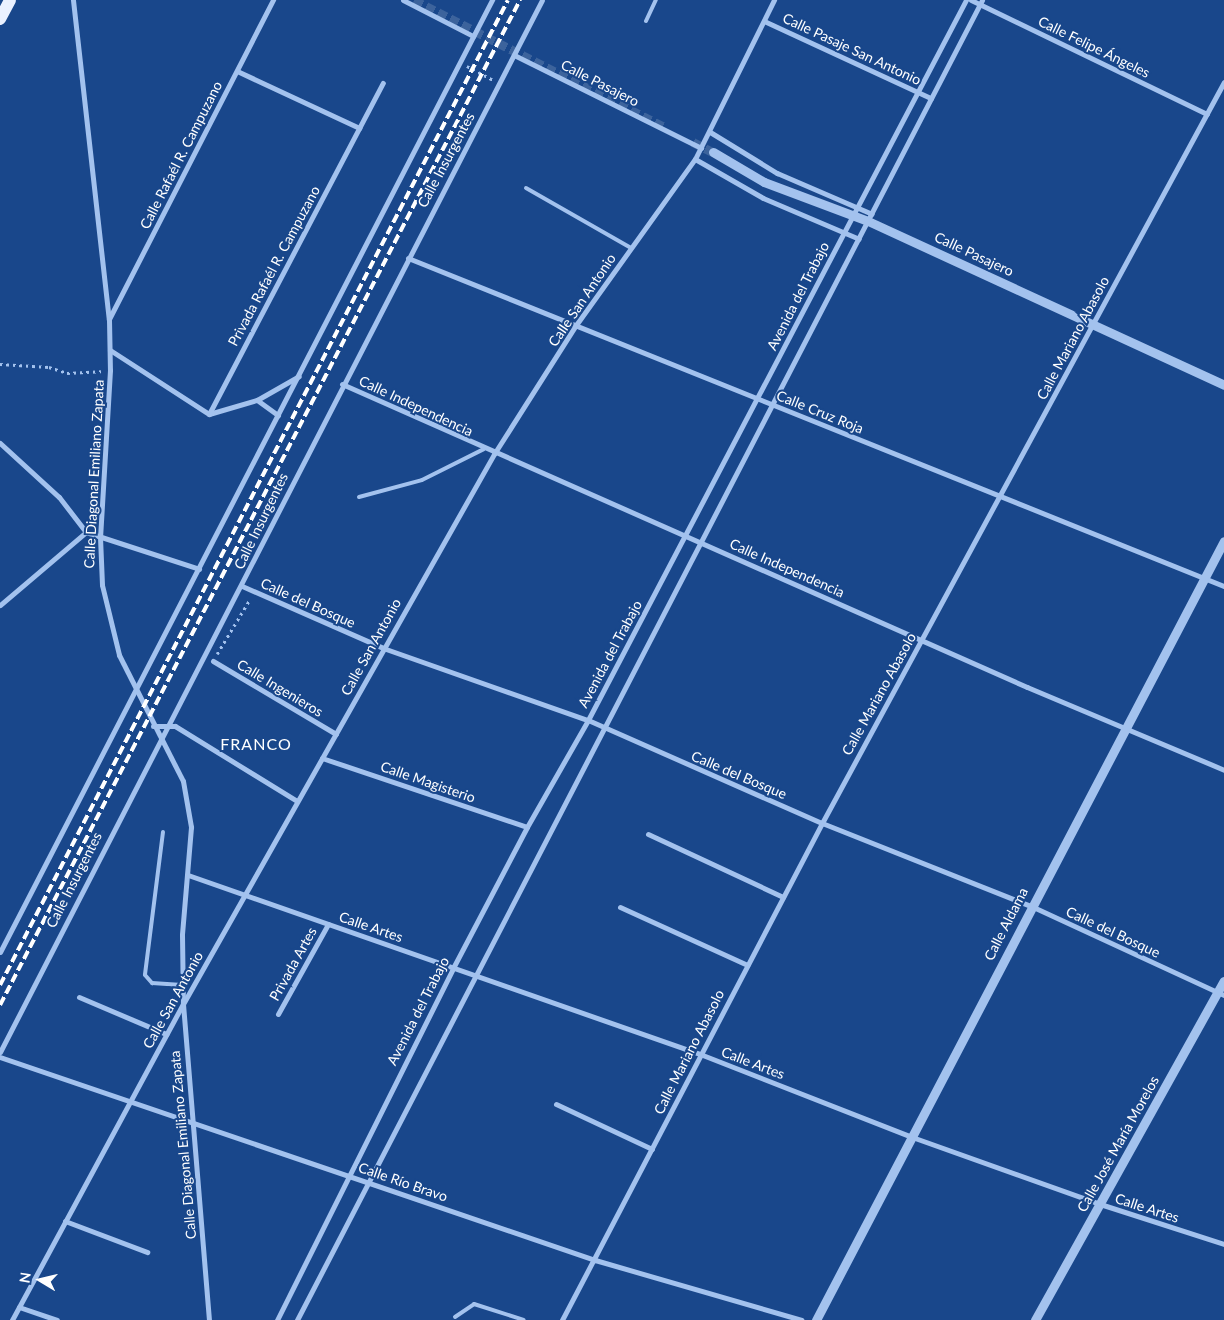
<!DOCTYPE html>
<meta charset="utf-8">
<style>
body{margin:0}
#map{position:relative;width:1224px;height:1320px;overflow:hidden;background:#19478b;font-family:Lato,sans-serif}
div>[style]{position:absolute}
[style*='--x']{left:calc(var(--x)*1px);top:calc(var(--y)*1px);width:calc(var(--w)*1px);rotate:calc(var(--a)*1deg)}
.tertiary-tunnel>*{height:9px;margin-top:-4.5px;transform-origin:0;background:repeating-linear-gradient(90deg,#3c639c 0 9px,transparent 0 13.5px)}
.path>*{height:2.5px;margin-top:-1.25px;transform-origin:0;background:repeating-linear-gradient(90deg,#a3c2ee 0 2.5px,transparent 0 6.5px)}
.service>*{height:4px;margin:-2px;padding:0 2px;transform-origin:2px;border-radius:2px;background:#a3c2ee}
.minor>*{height:5px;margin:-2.5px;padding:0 2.5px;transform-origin:2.5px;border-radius:2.5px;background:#a3c2ee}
.tertiary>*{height:9px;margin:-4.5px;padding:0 4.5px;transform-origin:4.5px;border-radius:4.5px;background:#a3c2ee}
.primary>*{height:12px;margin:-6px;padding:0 6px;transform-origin:6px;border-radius:6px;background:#eaf1ff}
.rail>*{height:4px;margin-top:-2px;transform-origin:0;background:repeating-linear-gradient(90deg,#fff 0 9px,transparent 0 13px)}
span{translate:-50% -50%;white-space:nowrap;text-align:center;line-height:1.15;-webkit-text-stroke:4px #19478b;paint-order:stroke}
.street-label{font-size:14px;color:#fff}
.quarter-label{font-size:16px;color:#fff;letter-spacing:1px}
.north{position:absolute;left:15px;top:1255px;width:50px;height:50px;-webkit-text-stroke:4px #19478b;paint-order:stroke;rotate:279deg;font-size:14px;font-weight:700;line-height:20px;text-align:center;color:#fff}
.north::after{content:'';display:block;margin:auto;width:18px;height:22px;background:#fff;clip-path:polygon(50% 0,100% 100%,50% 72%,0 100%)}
</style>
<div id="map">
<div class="tertiary-tunnel">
<i style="--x:414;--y:0;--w:283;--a:26.9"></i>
<i style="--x:693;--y:142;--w:22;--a:27"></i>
</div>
<div class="path">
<i style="--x:467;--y:66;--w:30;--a:28"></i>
<i style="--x:0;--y:364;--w:49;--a:3.5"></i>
<i style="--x:49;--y:367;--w:19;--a:18"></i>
<i style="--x:67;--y:373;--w:34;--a:-3"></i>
<i style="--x:217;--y:654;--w:64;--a:-59"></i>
</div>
<div class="service">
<i style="--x:646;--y:21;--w:23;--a:-65"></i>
<i style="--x:526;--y:188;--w:121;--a:29.7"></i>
<i style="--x:359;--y:497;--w:65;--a:-15.1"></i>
<i style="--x:422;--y:480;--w:69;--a:-26.6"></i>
<i style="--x:163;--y:832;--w:144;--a:97.2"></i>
<i style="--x:145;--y:975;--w:11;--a:49"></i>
<i style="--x:152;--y:983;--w:30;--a:4"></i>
<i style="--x:455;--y:1317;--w:23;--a:-34"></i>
<i style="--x:474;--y:1304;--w:52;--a:17.7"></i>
</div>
<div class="minor">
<i style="--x:73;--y:0;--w:322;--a:83.6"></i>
<i style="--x:109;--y:320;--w:50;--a:88.9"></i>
<i style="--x:110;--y:370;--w:167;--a:93.4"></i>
<i style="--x:100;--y:537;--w:48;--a:87.6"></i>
<i style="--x:102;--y:585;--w:72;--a:76.3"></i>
<i style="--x:119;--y:655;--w:141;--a:63.1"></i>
<i style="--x:183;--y:781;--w:47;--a:80.1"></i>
<i style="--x:191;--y:827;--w:108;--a:94.8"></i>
<i style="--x:182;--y:935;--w:69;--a:89.2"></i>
<i style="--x:183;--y:1004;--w:317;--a:85.3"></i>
<i style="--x:403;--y:0;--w:79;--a:27.2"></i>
<i style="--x:971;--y:0;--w:262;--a:25.8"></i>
<i style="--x:764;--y:21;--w:184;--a:24.8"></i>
<i style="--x:514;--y:55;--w:209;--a:26.4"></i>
<i style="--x:237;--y:71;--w:135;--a:25"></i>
<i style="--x:710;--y:132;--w:79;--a:31.5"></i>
<i style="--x:777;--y:173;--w:103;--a:23.3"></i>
<i style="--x:695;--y:159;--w:78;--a:29.8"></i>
<i style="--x:763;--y:198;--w:104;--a:23.1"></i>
<i style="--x:408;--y:258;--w:879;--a:21.9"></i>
<i style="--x:109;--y:319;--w:359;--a:-62.8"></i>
<i style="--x:110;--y:350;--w:118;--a:32.9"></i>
<i style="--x:209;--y:414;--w:50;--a:-16.3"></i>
<i style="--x:257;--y:400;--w:48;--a:-29.7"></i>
<i style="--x:342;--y:384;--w:749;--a:23.86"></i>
<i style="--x:1027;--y:687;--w:214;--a:22.8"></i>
<i style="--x:257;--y:400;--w:26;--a:36"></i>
<i style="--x:209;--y:414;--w:374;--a:-62.3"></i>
<i style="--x:0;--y:443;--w:80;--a:42.5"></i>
<i style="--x:59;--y:497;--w:44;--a:52.4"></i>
<i style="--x:86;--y:532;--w:119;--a:18.1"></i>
<i style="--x:242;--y:586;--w:154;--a:23.7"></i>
<i style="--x:383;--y:648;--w:217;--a:19.4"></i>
<i style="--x:588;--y:720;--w:256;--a:23.8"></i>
<i style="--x:822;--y:823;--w:225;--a:21.7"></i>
<i style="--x:1031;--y:906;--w:213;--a:24.8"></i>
<i style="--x:0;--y:605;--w:113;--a:-40.3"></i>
<i style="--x:213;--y:661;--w:143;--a:30.7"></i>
<i style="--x:153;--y:726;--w:22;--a:0"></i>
<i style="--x:175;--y:726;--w:143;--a:31.6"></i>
<i style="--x:322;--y:758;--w:216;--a:18.6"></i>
<i style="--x:648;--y:834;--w:149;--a:25"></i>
<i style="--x:188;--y:875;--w:542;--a:19.27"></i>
<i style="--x:700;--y:1054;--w:228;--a:21.4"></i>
<i style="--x:912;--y:1137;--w:200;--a:19.6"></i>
<i style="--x:1100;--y:1204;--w:130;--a:17.9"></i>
<i style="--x:620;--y:907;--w:140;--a:24.5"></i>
<i style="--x:0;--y:952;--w:1072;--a:-62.67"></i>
<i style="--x:79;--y:997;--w:95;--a:23"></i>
<i style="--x:278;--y:1014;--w:103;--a:-60.9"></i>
<i style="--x:0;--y:1052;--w:1183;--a:-62.74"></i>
<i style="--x:0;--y:1057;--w:629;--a:18.84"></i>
<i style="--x:595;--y:1260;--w:215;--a:16.2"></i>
<i style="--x:556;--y:1104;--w:106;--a:25.1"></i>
<i style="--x:65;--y:1221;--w:88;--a:20.7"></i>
<i style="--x:19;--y:1307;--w:40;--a:18.9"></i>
<i style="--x:12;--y:1320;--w:359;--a:-61.6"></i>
<i style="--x:183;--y:1004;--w:632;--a:-60.51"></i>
<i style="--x:494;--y:454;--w:153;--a:-57.6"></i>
<i style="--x:576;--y:325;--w:204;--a:-54.4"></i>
<i style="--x:695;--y:159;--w:178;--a:-63.6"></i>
<i style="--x:277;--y:1320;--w:394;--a:-63.4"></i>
<i style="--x:453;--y:968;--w:159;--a:-62.3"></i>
<i style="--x:527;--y:827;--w:123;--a:-60.3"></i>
<i style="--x:588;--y:720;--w:813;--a:-62.3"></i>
<i style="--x:297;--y:1320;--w:1487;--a:-62.57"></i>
<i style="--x:562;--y:1320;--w:561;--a:-62.38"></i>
<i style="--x:822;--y:823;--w:843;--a:-61.52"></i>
</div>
<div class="tertiary">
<i style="--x:713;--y:152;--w:59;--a:30.5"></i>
<i style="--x:764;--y:182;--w:111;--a:20.6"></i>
<i style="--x:868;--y:221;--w:392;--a:24.7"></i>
<i style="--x:816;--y:1320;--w:879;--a:-62.36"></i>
<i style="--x:1035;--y:1320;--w:388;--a:-60.9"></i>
</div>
<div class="primary">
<i style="--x:0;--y:19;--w:21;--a:-62"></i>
</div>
<div class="rail">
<i style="--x:0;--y:985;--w:1108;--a:-62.72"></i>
<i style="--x:0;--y:1005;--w:1132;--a:-62.64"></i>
</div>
<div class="street-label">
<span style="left:1094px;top:47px;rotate:26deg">Calle Felipe Ángeles</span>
<span style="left:852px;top:49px;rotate:25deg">Calle Pasaje San Antonio</span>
<span style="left:600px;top:83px;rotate:27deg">Calle Pasajero</span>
<span style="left:181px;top:155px;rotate:-63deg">Calle Rafaél R. Campuzano</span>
<span style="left:446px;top:160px;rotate:-62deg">Calle Insurgentes</span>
<span style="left:974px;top:254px;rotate:25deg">Calle Pasajero</span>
<span style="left:274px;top:266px;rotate:-62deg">Privada Rafaél R. Campuzano</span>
<span style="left:798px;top:296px;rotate:-63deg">Avenida del Trabajo</span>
<span style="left:582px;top:300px;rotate:-56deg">Calle San Antonio</span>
<span style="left:1073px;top:338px;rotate:-62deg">Calle Mariano Abasolo</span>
<span style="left:416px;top:406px;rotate:25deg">Calle Independencia</span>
<span style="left:820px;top:412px;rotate:22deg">Calle Cruz Roja</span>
<span style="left:94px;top:474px;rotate:-87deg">Calle Diagonal Emiliano Zapata</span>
<span style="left:261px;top:521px;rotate:-64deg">Calle Insurgentes</span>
<span style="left:787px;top:568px;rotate:24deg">Calle Independencia</span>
<span style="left:308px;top:603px;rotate:24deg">Calle del Bosque</span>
<span style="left:371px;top:647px;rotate:-61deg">Calle San Antonio</span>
<span style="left:610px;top:654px;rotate:-62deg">Avenida del Trabajo</span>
<span style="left:280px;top:688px;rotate:31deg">Calle Ingenieros</span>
<span style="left:879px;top:694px;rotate:-61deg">Calle Mariano Abasolo</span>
<span style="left:739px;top:775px;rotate:23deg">Calle del Bosque</span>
<span style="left:428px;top:782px;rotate:19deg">Calle Magisterio</span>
<span style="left:74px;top:880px;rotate:-63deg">Calle Insurgentes</span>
<span style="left:1006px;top:924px;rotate:-63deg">Calle Aldama</span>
<span style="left:371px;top:927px;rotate:19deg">Calle Artes</span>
<span style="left:1113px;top:932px;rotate:25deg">Calle del Bosque</span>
<span style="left:293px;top:964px;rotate:-61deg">Privada Artes</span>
<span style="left:173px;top:1000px;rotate:-61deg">Calle San Antonio</span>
<span style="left:418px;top:1011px;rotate:-63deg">Avenida del Trabajo</span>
<span style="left:689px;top:1052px;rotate:-63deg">Calle Mariano Abasolo</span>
<span style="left:753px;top:1063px;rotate:21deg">Calle Artes</span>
<span style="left:1118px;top:1144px;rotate:-61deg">Calle José María Morelos</span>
<span style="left:183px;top:1145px;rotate:-95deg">Calle Diagonal Emiliano Zapata</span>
<span style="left:403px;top:1182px;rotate:19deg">Calle Río Bravo</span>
<span style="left:1147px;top:1208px;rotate:18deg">Calle Artes</span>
</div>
<div class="quarter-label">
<span style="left:256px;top:744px">FRANCO</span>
</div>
<div class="north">N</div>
</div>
